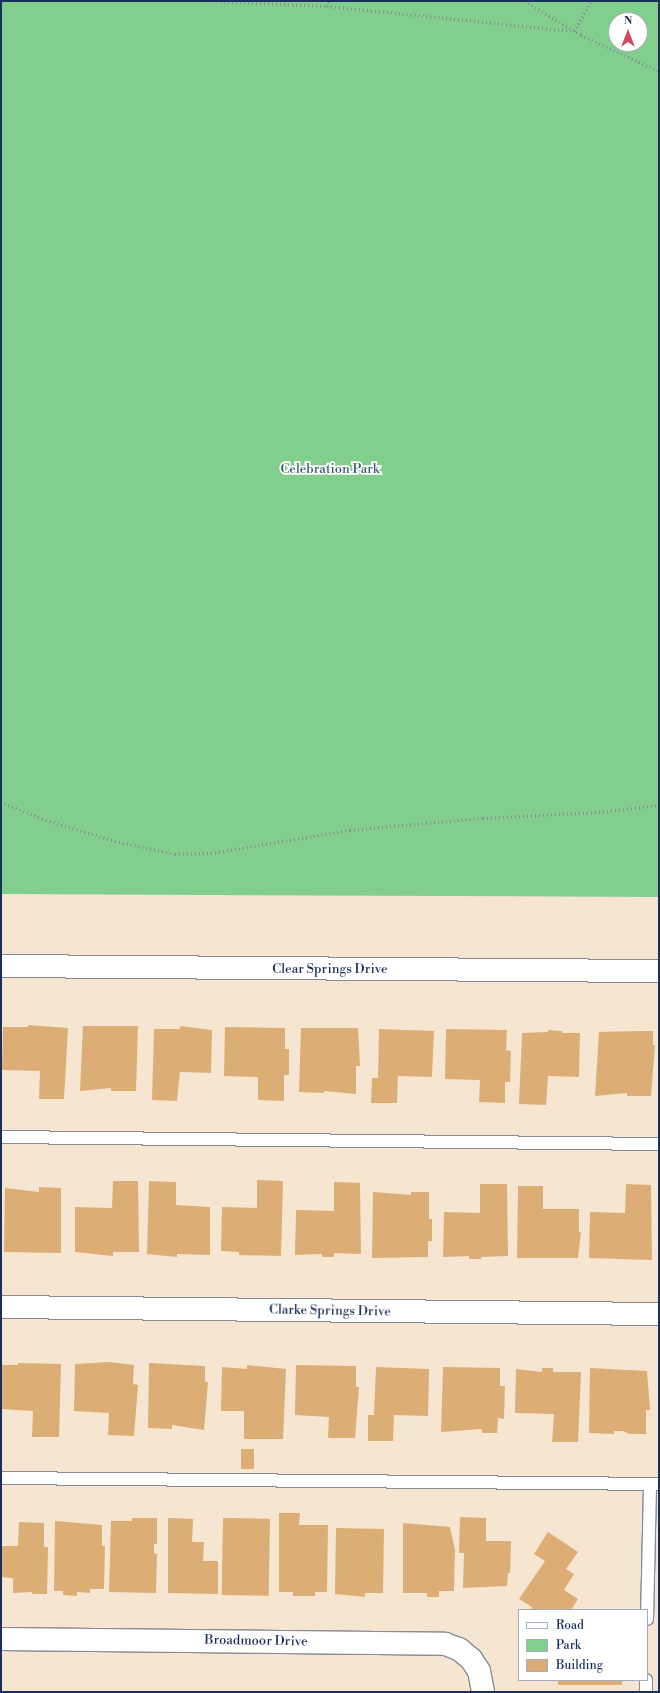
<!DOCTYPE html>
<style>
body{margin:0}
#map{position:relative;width:660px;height:1693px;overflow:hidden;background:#f6e6d1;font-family:"Libre Bodoni",serif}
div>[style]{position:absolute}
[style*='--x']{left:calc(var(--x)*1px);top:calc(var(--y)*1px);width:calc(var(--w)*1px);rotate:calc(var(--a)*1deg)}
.green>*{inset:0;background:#82ce8d}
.building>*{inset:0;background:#dcad74;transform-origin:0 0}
.path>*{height:2.5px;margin-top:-1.25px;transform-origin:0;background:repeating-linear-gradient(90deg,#888a98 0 1px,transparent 0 4px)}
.roads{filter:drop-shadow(1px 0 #888a98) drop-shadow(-1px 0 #888a98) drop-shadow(0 1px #888a98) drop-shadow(0 -1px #888a98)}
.service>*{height:12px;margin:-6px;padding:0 6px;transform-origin:6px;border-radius:6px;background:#fff}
.minor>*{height:22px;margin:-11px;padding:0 11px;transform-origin:11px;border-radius:11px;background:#fff}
span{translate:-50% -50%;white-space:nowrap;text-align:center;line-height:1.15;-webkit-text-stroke:3.5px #fff;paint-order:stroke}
.park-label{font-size:13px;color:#3a5f6c}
.street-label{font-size:13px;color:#1b2f5e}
.frame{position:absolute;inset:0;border:2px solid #1b2f5e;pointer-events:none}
.legend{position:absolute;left:518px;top:1609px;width:130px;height:72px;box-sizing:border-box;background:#fff;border:1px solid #a4acbf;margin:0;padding:5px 7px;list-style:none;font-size:12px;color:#1b2f5e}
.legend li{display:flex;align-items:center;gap:8px;height:20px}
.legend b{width:20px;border:1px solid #a4acbf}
.north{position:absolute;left:608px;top:12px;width:40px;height:40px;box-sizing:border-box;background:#fff;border:1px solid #a4acbf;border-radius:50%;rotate:0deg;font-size:11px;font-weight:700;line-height:16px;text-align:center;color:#1b2f5e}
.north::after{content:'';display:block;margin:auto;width:14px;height:18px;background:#d1495b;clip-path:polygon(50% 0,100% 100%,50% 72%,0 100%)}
</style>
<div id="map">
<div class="green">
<i style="clip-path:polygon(evenodd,1px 1px,659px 1px,659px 897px,1px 894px,1px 1px,616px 20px,640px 20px,640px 44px,616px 44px,616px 20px)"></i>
</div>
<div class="building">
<i style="clip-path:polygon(28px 1025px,68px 1028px,64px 1099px,39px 1099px,40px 1071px,2px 1070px,3px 1027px,28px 1027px)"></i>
<i style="clip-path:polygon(83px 1026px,138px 1026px,136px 1091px,111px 1091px,111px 1088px,80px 1091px)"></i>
<i style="clip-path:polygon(180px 1026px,212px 1030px,211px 1073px,180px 1072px,177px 1101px,152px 1100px,154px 1029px,180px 1029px)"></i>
<i style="clip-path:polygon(225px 1027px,285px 1028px,285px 1049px,289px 1049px,289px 1075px,284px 1075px,284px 1101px,258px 1100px,258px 1077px,224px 1076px)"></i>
<i style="clip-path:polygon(301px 1028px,358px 1028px,360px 1066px,356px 1066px,356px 1094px,324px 1091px,324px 1093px,299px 1092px)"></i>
<i style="clip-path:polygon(379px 1029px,434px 1031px,432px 1077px,398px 1076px,397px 1103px,371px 1103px,372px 1078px,378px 1078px)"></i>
<i style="clip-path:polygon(446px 1029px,507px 1030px,506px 1050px,511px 1051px,510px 1082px,505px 1082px,505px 1103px,479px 1102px,480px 1080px,445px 1079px)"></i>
<i style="clip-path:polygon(548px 1030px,562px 1031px,562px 1033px,580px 1033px,579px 1077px,548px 1076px,546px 1105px,519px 1104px,522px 1033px,548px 1032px)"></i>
<i style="clip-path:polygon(637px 1031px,653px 1031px,653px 1045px,655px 1045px,651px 1096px,627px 1096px,627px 1093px,595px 1096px,599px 1032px)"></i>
<i style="clip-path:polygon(257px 1180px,283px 1181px,281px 1256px,239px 1255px,239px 1252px,221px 1251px,222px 1207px,257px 1208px)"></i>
<i style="clip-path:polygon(113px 1181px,138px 1181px,139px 1252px,113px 1252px,113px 1256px,75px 1252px,75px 1207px,112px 1208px)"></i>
<i style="clip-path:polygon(149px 1181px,176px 1182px,176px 1205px,210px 1207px,210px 1255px,177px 1254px,177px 1257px,147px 1254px)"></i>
<i style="clip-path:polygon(334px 1182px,360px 1183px,361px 1254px,334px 1253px,334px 1257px,322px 1257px,322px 1254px,295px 1255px,296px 1210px,334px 1211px)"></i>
<i style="clip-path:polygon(480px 1184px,507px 1184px,508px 1256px,481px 1257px,481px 1259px,469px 1259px,469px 1256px,443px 1257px,444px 1212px,480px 1213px)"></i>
<i style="clip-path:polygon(626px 1184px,651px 1185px,652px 1260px,589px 1258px,590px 1212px,625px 1213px)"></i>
<i style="clip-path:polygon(518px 1186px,543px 1186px,543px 1209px,579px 1209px,579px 1232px,581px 1232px,578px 1258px,517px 1258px)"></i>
<i style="clip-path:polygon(39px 1187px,61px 1188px,61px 1253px,4px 1252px,5px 1188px,39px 1192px)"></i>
<i style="clip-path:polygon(373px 1192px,411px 1195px,411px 1192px,429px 1192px,429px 1219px,432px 1219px,432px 1241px,428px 1241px,428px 1257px,372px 1258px)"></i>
<i style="clip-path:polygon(109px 1362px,134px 1365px,133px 1384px,138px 1385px,134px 1436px,108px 1435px,109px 1413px,74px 1411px,75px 1364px)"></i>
<i style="clip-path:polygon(18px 1363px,61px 1364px,59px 1437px,32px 1437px,33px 1411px,1px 1409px,1px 1365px,18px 1365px)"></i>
<i style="clip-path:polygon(149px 1363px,205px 1366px,205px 1382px,208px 1382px,204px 1430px,172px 1425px,172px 1429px,148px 1428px)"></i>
<i style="clip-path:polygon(247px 1365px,286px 1369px,283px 1439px,244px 1439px,244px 1411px,221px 1411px,222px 1367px,247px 1369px)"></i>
<i style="clip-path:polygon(296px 1365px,356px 1366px,356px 1387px,359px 1387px,355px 1438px,328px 1438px,329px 1417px,295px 1415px)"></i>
<i style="clip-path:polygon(376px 1367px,429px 1369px,428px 1416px,394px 1415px,393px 1441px,368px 1441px,368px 1415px,374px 1415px)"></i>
<i style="clip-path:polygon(443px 1367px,500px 1368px,500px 1386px,505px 1386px,504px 1419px,498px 1418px,497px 1433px,482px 1433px,482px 1429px,441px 1432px)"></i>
<i style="clip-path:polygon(542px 1368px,553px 1368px,553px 1372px,581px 1372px,578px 1442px,552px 1442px,554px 1414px,515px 1413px,516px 1369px,542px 1372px)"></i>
<i style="clip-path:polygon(590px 1368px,647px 1371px,650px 1410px,646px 1410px,646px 1434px,629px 1434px,623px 1431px,614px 1431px,614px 1434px,589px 1433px)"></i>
<i style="left:241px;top:1449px;width:13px;height:20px"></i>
<i style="clip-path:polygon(279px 1513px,300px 1513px,299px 1525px,328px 1525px,327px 1592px,315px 1592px,315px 1596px,293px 1596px,293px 1592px,279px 1592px)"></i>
<i style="clip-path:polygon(460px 1517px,486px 1518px,486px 1541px,511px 1541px,510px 1573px,508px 1573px,507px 1586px,463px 1588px,464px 1553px,459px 1553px)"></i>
<i style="clip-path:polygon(132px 1518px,157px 1518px,157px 1544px,154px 1544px,154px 1553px,157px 1554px,156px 1593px,109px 1592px,111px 1521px,132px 1521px)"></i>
<i style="clip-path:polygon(168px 1518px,193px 1519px,192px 1542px,204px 1542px,203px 1561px,218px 1561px,218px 1594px,168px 1593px)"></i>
<i style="left:223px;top:1518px;width:47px;height:77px;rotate:1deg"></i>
<i style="clip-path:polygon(55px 1521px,102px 1525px,102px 1546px,105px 1546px,104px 1589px,90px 1589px,90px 1593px,77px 1592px,77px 1596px,63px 1595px,63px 1591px,54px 1591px)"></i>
<i style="clip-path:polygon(19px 1522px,44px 1523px,44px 1547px,48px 1547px,47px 1594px,32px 1594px,32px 1592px,13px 1593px,13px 1578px,1px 1577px,1px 1546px,18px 1546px)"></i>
<i style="clip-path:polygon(403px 1523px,450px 1527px,455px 1550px,454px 1591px,439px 1591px,439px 1597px,427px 1597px,427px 1593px,403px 1593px)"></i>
<i style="clip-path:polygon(336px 1528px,384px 1529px,383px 1593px,365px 1593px,365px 1597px,335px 1594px)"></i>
<i style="clip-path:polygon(548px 1532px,578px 1552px,566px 1569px,574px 1574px,564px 1590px,578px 1599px,571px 1610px,531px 1610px,532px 1607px,519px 1599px,545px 1561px,534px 1554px)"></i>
<i style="left:558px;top:1680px;width:64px;height:5px"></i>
</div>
<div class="path">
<i style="--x:216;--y:1;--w:111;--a:2.6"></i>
<i style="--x:327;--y:6;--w:248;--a:5.8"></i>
<i style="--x:574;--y:31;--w:34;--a:-60"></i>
<i style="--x:525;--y:1;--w:66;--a:31.3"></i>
<i style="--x:581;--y:35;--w:86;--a:24.8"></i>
<i style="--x:327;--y:6;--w:5;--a:-68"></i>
<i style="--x:1;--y:802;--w:48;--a:21.8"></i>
<i style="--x:46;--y:820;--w:72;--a:16.9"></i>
<i style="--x:115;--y:841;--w:61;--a:12.2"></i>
<i style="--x:175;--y:854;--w:36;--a:-2"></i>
<i style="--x:211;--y:853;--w:141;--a:-9.4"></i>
<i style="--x:350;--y:830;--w:134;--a:-5.2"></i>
<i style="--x:483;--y:818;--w:116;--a:-3"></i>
<i style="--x:599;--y:812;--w:60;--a:-6.7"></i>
</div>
<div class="roads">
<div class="service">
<i style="--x:1;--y:1137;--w:658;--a:0.61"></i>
<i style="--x:1;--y:1478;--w:658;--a:0.52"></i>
<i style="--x:647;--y:1619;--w:135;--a:-88.7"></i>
<i style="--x:646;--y:1692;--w:12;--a:-90"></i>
</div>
<div class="minor">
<i style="--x:1;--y:966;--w:658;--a:0.44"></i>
<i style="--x:1;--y:1307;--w:658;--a:0.61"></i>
<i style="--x:1;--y:1639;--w:444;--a:0.6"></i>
<i style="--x:445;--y:1644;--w:15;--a:20"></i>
<i style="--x:459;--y:1649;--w:16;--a:40"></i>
<i style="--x:471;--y:1659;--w:14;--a:56"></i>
<i style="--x:479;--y:1671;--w:21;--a:79"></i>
</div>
</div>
<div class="park-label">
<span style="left:330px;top:469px">Celebration Park</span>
</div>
<div class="street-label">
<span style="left:330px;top:969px">Clear Springs Drive</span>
<span style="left:330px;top:1311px;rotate:1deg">Clarke Springs Drive</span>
<span style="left:256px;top:1641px;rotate:1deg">Broadmoor Drive</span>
</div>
<div class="frame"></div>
<ul class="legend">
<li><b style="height:5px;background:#fff"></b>Road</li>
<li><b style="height:11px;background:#82ce8d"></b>Park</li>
<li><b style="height:11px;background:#dcad74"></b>Building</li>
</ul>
<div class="north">N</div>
</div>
